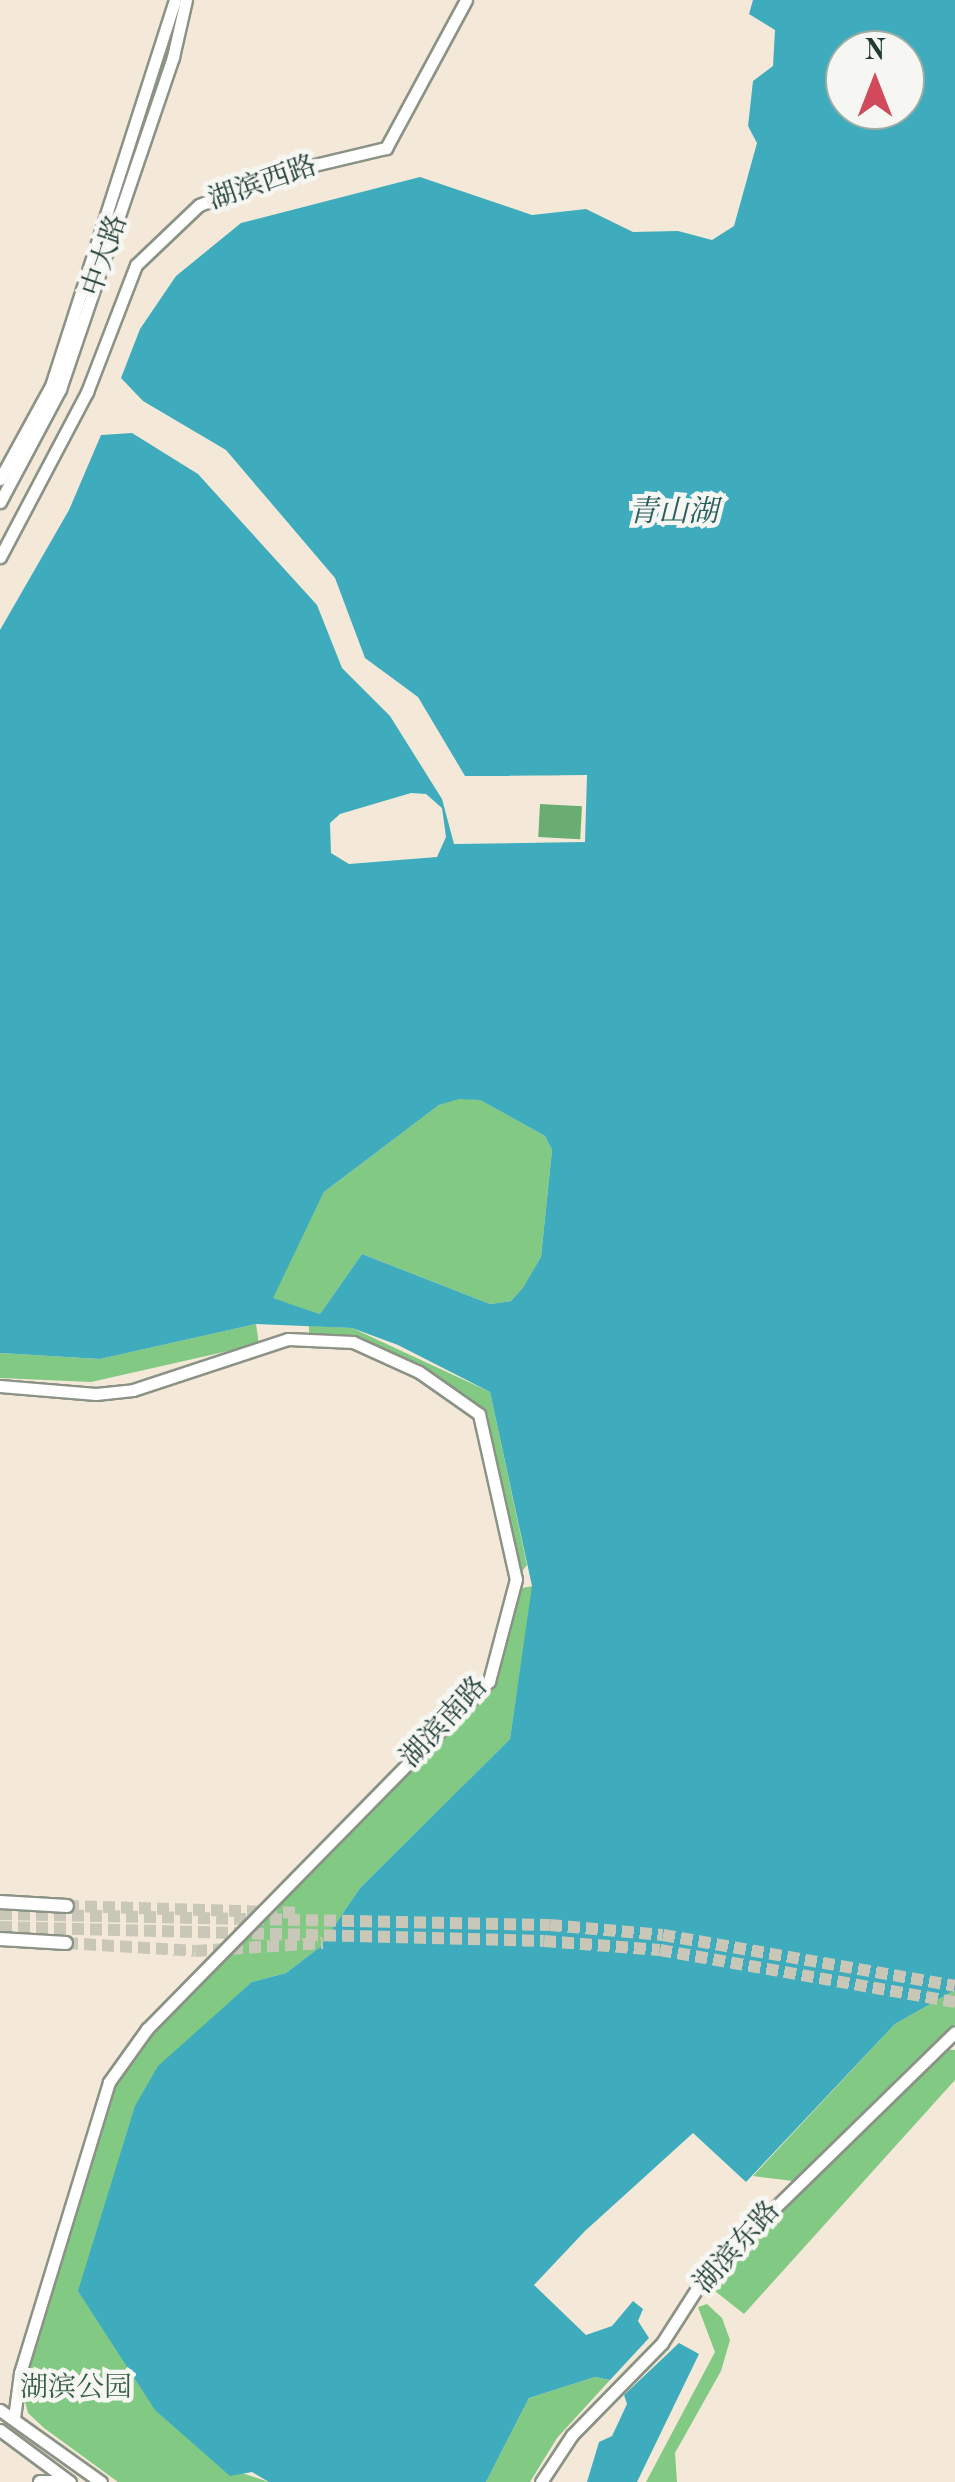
<!DOCTYPE html>
<meta charset="utf-8">
<style>
body{margin:0}
#map{position:relative;width:955px;height:2482px;overflow:hidden;background:#f4e9d8;font-family:"Old Standard TT","Noto Serif SC",serif}
div>[style]{position:absolute}
[style*='--x']{left:calc(var(--x)*1px);top:calc(var(--y)*1px);width:calc(var(--w)*1px);rotate:calc(var(--a)*1deg)}
.green>*{inset:0;background:#82c984}
.forest>*{inset:0;background:#69ad72;transform-origin:0 0}
.water>*{inset:0;background:#3eacbc}
.primary-tunnel>*{height:12px;margin-top:-6px;transform-origin:0;background:repeating-linear-gradient(90deg,#c9c7b7 0 12px,transparent 0 18px)}
.roads{filter:drop-shadow(2px 0 #8a9386) drop-shadow(-2px 0 #8a9386) drop-shadow(0 2px #8a9386) drop-shadow(0 -2px #8a9386)}
.secondary>*{height:11px;margin:-5.5px;padding:0 5.5px;transform-origin:5.5px;border-radius:5.5px;background:#fff}
.primary>*{height:12px;margin:-6px;padding:0 6px;transform-origin:6px;border-radius:6px;background:#fff}
span{translate:-50% -50%;white-space:nowrap;text-align:center;line-height:1.15;-webkit-text-stroke:9px #f6f6f2;paint-order:stroke}
.street-label{font-size:28px;color:#1f3d34}
.park-label{font-size:28px;color:#386048}
.water-label{font-size:30px;color:#285e5d;font-style:italic}
.north{position:absolute;left:825px;top:30px;width:100px;height:100px;box-sizing:border-box;background:#f6f6f2;border:2px solid #a0aca6;border-radius:50%;rotate:0deg;font-size:28px;font-weight:700;line-height:40px;text-align:center;color:#1f3d34}
.north::after{content:'';display:block;margin:auto;width:35px;height:45px;background:#d1495b;clip-path:polygon(50% 0,100% 100%,50% 72%,0 100%)}
</style>
<div id="map">
<div class="green">
<i style="clip-path:polygon(459px 1098px,480px 1100px,545px 1136px,552px 1150px,541px 1257px,524px 1288px,511px 1301px,490px 1304px,362px 1254px,320px 1314px,272px 1298px,324px 1192px,439px 1105px)"></i>
<i style="clip-path:polygon(256px 1324px,259px 1344px,91px 1382px,0 1378px,0 1353px,100px 1359px)"></i>
<i style="clip-path:polygon(309px 1326px,352px 1328px,490px 1392px,527px 1565px,516px 1579px,479px 1414px,353px 1342px,309px 1339px)"></i>
<i style="clip-path:polygon(533px 1586px,510px 1739px,360px 1888px,320px 1947px,286px 1973px,252px 1982px,239px 2472px,269px 2482px,118px 2482px,44px 2428px,28px 2413px,22px 2389px,114px 2083px,173px 2010px,494px 1682px,522px 1588px)"></i>
<i style="clip-path:polygon(955px 1990px,955px 2024px,793px 2181px,753px 2176px,895px 2024px)"></i>
<i style="clip-path:polygon(943px 2049px,955px 2050px,955px 2080px,744px 2314px,706px 2284px)"></i>
<i style="clip-path:polygon(707px 2304px,722px 2318px,730px 2340px,721px 2371px,675px 2453px,677px 2482px,646px 2482px,715px 2352px,698px 2307px)"></i>
<i style="clip-path:polygon(595px 2377px,610px 2380px,557px 2438px,530px 2482px,486px 2482px,529px 2398px)"></i>
</div>
<div class="forest">
<i style="left:540px;top:804px;width:42px;height:33px;rotate:3deg"></i>
</div>
<div class="water">
<i style="clip-path:polygon(evenodd,753px 0,955px 0,955px 1990px,895px 2024px,746px 2182px,693px 2133px,585px 2231px,534px 2285px,586px 2335px,612px 2326px,633px 2301px,643px 2309px,638px 2321px,649px 2338px,610px 2380px,595px 2377px,529px 2398px,486px 2482px,269px 2482px,252px 2472px,230px 2476px,155px 2410px,78px 2291px,135px 2106px,158px 2066px,252px 1982px,286px 1973px,320px 1947px,360px 1888px,510px 1739px,532px 1586px,490px 1392px,398px 1345px,352px 1328px,256px 1324px,100px 1359px,0 1353px,0 630px,69px 510px,101px 435px,132px 433px,198px 474px,317px 605px,342px 668px,390px 716px,442px 799px,454px 844px,585px 842px,587px 775px,465px 776px,418px 697px,365px 658px,335px 578px,226px 450px,143px 401px,121px 378px,140px 329px,176px 276px,241px 223px,420px 177px,532px 215px,586px 209px,633px 232px,678px 231px,712px 240px,734px 226px,757px 143px,748px 126px,753px 81px,773px 66px,775px 30px,749px 14px,753px 0,905px 50px,905px 110px,845px 110px,845px 50px,905px 50px,753px 0,411px 793px,426px 794px,442px 808px,446px 837px,437px 857px,349px 864px,331px 853px,330px 823px,340px 814px,411px 793px,753px 0,459px 1099px,480px 1100px,545px 1136px,552px 1150px,541px 1257px,523px 1288px,511px 1301px,490px 1304px,362px 1254px,320px 1314px,273px 1298px,324px 1192px,439px 1105px,459px 1099px)"></i>
<i style="clip-path:polygon(679px 2343px,699px 2354px,637px 2482px,587px 2482px,599px 2442px,612px 2436px,627px 2404px,624px 2395px)"></i>
</div>
<div class="primary-tunnel">
<i style="--x:67;--y:1906;--w:231;--a:1.7"></i>
<i style="--x:0;--y:1914;--w:550;--a:1.15"></i>
<i style="--x:550;--y:1925;--w:113;--a:5.1"></i>
<i style="--x:663;--y:1935;--w:296;--a:9.9"></i>
<i style="--x:0;--y:1927;--w:544;--a:1.47"></i>
<i style="--x:544;--y:1941;--w:116;--a:4.4"></i>
<i style="--x:660;--y:1950;--w:300;--a:10"></i>
<i style="--x:66;--y:1943;--w:129;--a:3.5"></i>
<i style="--x:195;--y:1951;--w:128;--a:-3.6"></i>
</div>
<div class="roads">
<div class="secondary">
<i style="--x:0;--y:479;--w:106;--a:-61.3"></i>
<i style="--x:51;--y:386;--w:405;--a:-72.2"></i>
<i style="--x:0;--y:502;--w:128;--a:-62"></i>
<i style="--x:60;--y:389;--w:351;--a:-71.2"></i>
<i style="--x:173;--y:57;--w:58;--a:-77.2"></i>
<i style="--x:0;--y:557;--w:187;--a:-62.2"></i>
<i style="--x:87;--y:392;--w:136;--a:-68.9"></i>
<i style="--x:136;--y:265;--w:87;--a:-43.6"></i>
<i style="--x:199;--y:205;--w:92;--a:-21"></i>
<i style="--x:285;--y:172;--w:104;--a:-13.4"></i>
<i style="--x:386;--y:148;--w:168;--a:-61.6"></i>
<i style="--x:0;--y:1386;--w:96;--a:4.8"></i>
<i style="--x:96;--y:1394;--w:37;--a:-6"></i>
<i style="--x:133;--y:1390;--w:163;--a:-18.2"></i>
<i style="--x:288;--y:1339;--w:65;--a:2.6"></i>
<i style="--x:353;--y:1342;--w:72;--a:24.4"></i>
<i style="--x:419;--y:1372;--w:73;--a:35"></i>
<i style="--x:479;--y:1414;--w:169;--a:77.4"></i>
<i style="--x:516;--y:1579;--w:106;--a:104.8"></i>
<i style="--x:489;--y:1681;--w:488;--a:134.5"></i>
<i style="--x:147;--y:2029;--w:65;--a:125.6"></i>
<i style="--x:109;--y:2082;--w:304;--a:107"></i>
<i style="--x:20;--y:2373;--w:45;--a:97.6"></i>
<i style="--x:0;--y:2410;--w:124;--a:35.5"></i>
<i style="--x:0;--y:2430;--w:87;--a:36.6"></i>
<i style="--x:541;--y:2482;--w:56;--a:-56.6"></i>
<i style="--x:572;--y:2435;--w:129;--a:-45.6"></i>
<i style="--x:662;--y:2343;--w:80;--a:-57.3"></i>
<i style="--x:705;--y:2276;--w:349;--a:-44.3"></i>
</div>
<div class="primary">
<i style="--x:0;--y:1902;--w:67;--a:3.4"></i>
<i style="--x:0;--y:1939;--w:66;--a:3.5"></i>
<i style="--x:40;--y:2482;--w:26;--a:0"></i>
</div>
</div>
<div class="street-label">
<span style="left:263px;top:184px;rotate:-19deg">湖滨西路</span>
<span style="left:106px;top:256px;rotate:-71deg">中大路</span>
<span style="left:445px;top:1723px;rotate:-47deg">湖滨南路</span>
<span style="left:738px;top:2248px;rotate:-48deg">湖滨东路</span>
</div>
<div class="park-label">
<span style="left:76px;top:2389px">湖滨公园</span>
</div>
<div class="water-label">
<span style="left:673px;top:513px">青山湖</span>
</div>
<div class="north">N</div>
</div>
